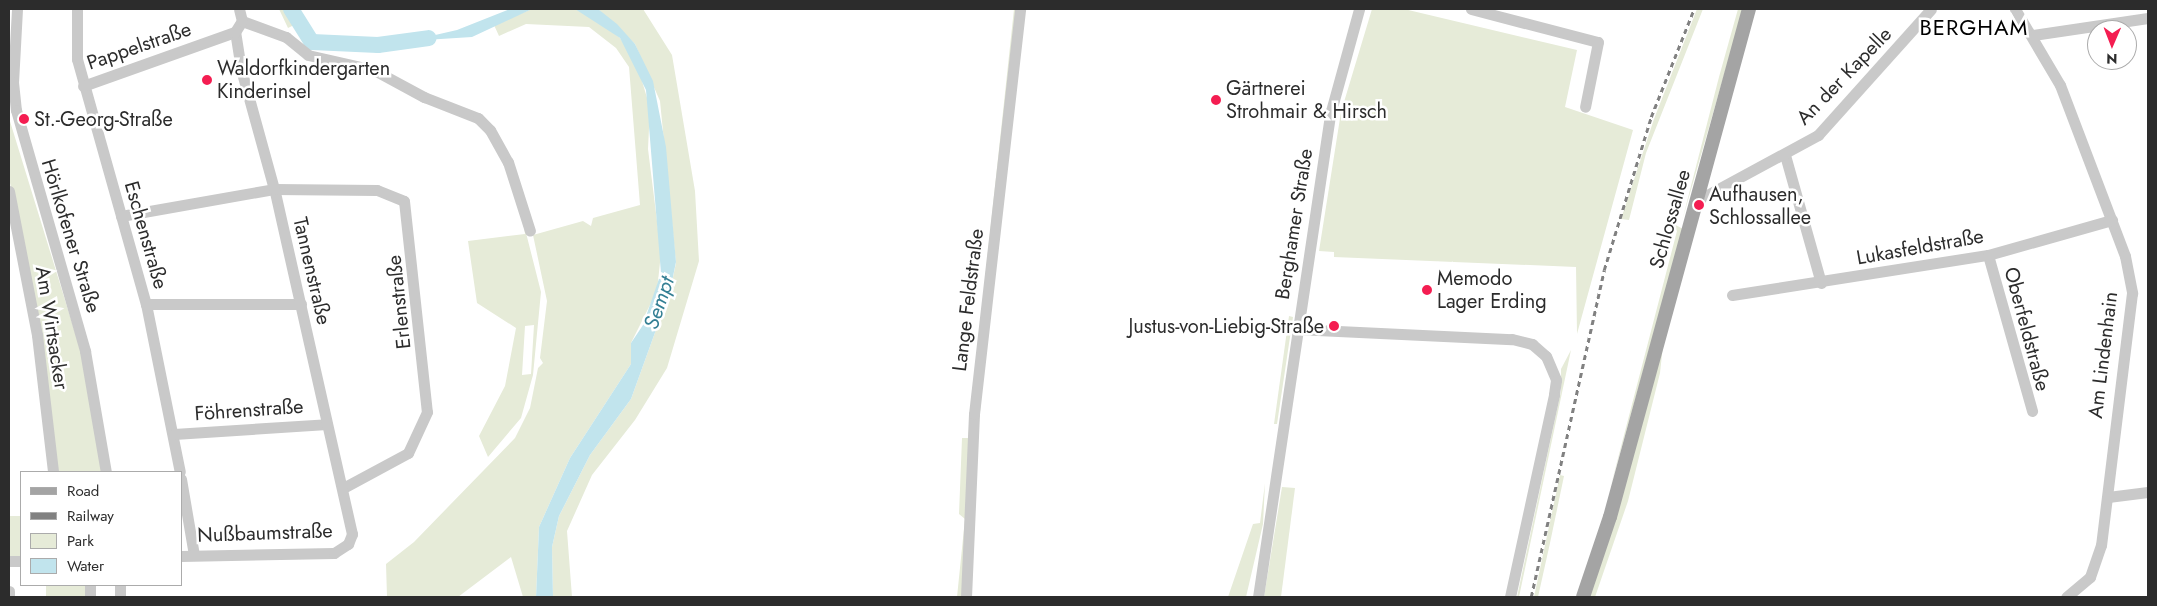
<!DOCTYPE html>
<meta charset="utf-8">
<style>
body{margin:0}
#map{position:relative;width:2157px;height:606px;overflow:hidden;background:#fff;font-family:Jost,sans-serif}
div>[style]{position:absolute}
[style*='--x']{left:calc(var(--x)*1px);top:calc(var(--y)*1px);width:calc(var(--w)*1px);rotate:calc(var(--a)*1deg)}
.green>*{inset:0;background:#e6ebd8;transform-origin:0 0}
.water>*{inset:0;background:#c1e4ed}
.river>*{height:16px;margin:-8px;padding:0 8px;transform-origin:8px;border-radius:8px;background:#c1e4ed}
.minor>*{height:11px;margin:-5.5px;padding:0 5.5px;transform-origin:5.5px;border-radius:5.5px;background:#c9c9c9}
.major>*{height:14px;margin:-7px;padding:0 7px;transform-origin:7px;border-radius:7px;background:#a4a4a4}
.rail>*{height:2.5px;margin-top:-1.25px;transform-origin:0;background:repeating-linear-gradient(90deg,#818181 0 5px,transparent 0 9px)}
.dots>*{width:14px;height:14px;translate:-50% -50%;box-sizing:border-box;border:2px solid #fff;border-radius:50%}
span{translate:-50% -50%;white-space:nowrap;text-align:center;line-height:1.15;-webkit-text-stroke:5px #fff;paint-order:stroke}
.street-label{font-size:20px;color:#2c2c2c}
.poi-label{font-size:20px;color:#2c2c2c}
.left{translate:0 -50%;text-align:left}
.right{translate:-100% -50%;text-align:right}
.water-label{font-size:21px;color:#347f94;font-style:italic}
.quarter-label{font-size:22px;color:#000;letter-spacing:1px}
.frame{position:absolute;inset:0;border:10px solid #2c2c2c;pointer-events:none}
.legend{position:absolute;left:20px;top:471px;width:162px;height:115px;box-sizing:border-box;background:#fff;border:1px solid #ababab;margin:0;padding:6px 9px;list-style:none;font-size:15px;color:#2c2c2c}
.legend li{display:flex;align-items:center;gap:10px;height:25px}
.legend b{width:25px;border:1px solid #ababab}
.north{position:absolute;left:2087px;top:20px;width:50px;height:50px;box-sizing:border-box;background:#fff;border:1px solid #ababab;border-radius:50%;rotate:181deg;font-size:14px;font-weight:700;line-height:20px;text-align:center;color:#2c2c2c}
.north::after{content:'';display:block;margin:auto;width:18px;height:22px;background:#f41d51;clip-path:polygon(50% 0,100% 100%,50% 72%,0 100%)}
</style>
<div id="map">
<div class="green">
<i style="clip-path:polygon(279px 9px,298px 9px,308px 25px,300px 22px,288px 28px)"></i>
<i style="clip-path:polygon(532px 9px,575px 9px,594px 17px,620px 38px,637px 64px,650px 108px,648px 149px,661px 253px,657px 291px,631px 343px,631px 364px,570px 458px,539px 527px,536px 597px,523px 597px,511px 557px,458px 597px,387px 597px,386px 564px,414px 542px,515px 438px,530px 408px,538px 368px,543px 363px,540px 358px,547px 301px,533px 235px,583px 221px,591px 226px,593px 218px,640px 205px,629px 67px,616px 48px,589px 27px,526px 24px,499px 36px,494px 25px)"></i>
<i style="clip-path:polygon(598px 9px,643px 9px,672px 55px,695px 191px,699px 261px,667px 368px,635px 420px,592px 475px,567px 531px,572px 597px,553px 597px,552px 547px,559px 516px,590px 455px,631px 399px,670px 291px,676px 263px,660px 101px,635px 44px)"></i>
<i style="clip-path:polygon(1014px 9px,1017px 9px,963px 597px,957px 597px,965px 519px,959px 514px,962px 438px,968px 438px)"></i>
<i style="clip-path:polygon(1372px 9px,1404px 9px,1577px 50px,1565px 107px,1633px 130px,1577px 334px,1576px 267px,1334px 257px,1334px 252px,1319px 251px,1341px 112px)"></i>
<i style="clip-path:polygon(1697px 9px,1703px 9px,1646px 153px,1629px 220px,1621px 219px,1654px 119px)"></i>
<i style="clip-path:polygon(1738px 9px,1743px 9px,1682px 221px,1719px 77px)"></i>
<i style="clip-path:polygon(9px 118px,81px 352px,102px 472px,57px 472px,32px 292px,9px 178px)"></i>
<i style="clip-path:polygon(evenodd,523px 221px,541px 292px,533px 375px,521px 418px,488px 457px,479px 436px,505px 386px,516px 328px,477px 303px,468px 241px,525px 234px,523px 221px,534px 325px,531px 374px,522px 375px,525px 326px,534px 325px)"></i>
<i style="clip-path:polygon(1672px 223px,1683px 229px,1610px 489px,1677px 231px)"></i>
<i style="clip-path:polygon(1289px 316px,1293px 317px,1277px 424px,1274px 424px)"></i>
<i style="clip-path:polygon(1664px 336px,1660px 373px,1628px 501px,1595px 597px,1590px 597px)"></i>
<i style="clip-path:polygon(1571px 350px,1519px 597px,1517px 597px,1561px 391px,1561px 369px)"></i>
<i style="clip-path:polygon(1560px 475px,1564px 476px,1550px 543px,1538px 597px,1534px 597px)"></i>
<i style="clip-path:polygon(1265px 483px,1263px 524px,1246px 597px,1228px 597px,1253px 524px,1260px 523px)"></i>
<i style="clip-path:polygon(1282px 487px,1295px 488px,1281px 597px,1264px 597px)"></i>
<i style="left:21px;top:516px;width:41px;height:12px;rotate:90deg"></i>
<i style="left:46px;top:585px;width:40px;height:12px"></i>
</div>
<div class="water">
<i style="clip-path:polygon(510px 9px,532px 9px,472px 37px,409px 41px,457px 30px)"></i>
<i style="clip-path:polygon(575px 9px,598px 9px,617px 24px,635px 44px,653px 81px,666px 147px,676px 262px,670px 291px,631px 399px,590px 455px,559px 516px,552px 547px,553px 597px,536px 597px,539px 527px,570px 458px,631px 364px,631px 343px,643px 325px,661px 273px,646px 90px,620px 38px)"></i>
</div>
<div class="river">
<i style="--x:291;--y:9;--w:39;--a:58"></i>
<i style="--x:312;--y:42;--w:66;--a:2.6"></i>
<i style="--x:378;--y:45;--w:51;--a:-7.8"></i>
</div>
<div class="minor">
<i style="--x:17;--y:9;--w:73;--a:93.1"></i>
<i style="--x:13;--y:82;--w:28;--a:84"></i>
<i style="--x:16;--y:110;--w:251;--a:74"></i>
<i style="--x:85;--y:351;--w:123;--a:80.2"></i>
<i style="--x:77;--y:9;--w:50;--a:90"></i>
<i style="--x:77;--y:59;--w:255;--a:74.3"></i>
<i style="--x:146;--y:304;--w:171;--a:78.6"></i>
<i style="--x:1471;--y:9;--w:131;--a:14.6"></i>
<i style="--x:1598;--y:42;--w:66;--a:101.3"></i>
<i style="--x:2015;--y:9;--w:88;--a:59.4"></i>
<i style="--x:2060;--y:85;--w:183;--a:69.2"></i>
<i style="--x:2125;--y:256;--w:38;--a:79"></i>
<i style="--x:2132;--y:293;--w:254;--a:97"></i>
<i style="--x:2101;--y:545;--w:34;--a:109"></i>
<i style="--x:2090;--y:577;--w:31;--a:140"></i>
<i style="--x:242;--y:21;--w:47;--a:20"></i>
<i style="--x:286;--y:37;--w:28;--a:39"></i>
<i style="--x:308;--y:55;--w:68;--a:12.8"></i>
<i style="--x:374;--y:70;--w:57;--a:28.4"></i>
<i style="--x:424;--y:97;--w:58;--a:21.3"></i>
<i style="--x:478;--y:118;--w:17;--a:45"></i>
<i style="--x:490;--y:130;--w:37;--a:61"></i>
<i style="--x:508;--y:162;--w:72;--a:72.3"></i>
<i style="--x:2033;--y:35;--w:116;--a:-8.4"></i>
<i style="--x:83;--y:86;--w:161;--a:-19.6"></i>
<i style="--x:1785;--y:155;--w:133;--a:74.3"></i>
<i style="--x:9;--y:191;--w:147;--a:79"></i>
<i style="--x:37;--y:335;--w:138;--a:83.3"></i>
<i style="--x:1696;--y:201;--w:139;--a:-28.4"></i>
<i style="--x:1818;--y:135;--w:169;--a:-48.1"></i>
<i style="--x:121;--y:216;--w:155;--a:-10"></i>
<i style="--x:274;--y:189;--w:103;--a:0.6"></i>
<i style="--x:377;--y:190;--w:29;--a:22"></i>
<i style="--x:404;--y:201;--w:212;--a:83.8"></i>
<i style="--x:427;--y:412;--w:45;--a:114.9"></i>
<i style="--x:408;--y:453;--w:74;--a:151.7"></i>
<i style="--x:1988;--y:255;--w:162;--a:74.2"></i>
<i style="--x:1732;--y:295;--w:259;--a:-8.9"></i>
<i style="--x:1988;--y:255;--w:129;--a:-15.8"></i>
<i style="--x:146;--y:304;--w:155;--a:0"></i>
<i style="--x:1296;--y:329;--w:216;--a:2.7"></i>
<i style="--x:1512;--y:339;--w:21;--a:14"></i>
<i style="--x:1532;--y:344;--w:18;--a:41"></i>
<i style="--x:1546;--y:356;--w:26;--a:67"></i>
<i style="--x:1556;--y:380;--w:15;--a:98"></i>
<i style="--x:1554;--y:395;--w:207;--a:102.3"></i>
<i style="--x:174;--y:434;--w:153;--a:-3.7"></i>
<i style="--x:181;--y:479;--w:77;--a:80.3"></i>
<i style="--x:2108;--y:497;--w:40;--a:-7.1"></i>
<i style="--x:181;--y:556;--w:153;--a:-1.1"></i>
<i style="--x:334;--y:553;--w:17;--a:-33"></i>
<i style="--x:348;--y:544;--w:11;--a:-68"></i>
<i style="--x:352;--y:534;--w:354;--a:-102.7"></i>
<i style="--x:274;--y:189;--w:124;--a:-105.4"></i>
<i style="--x:241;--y:69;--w:37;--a:-99"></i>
<i style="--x:235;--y:32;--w:13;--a:-58"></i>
<i style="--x:242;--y:21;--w:12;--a:-104"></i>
<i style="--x:9;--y:561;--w:12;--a:0"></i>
<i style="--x:9;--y:591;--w:6;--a:90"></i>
<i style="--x:90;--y:597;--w:12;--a:-90"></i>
<i style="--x:120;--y:597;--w:12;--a:-90"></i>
<i style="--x:966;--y:597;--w:183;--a:-87.5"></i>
<i style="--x:974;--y:414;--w:408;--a:-83.5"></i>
<i style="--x:1258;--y:597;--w:491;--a:-81.5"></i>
<i style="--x:1331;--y:111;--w:106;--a:-74.6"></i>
</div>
<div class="major">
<i style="--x:1583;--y:597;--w:84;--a:-71.4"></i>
<i style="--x:1610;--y:517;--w:527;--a:-74.7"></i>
</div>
<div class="rail">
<i style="--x:1531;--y:597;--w:335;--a:-77.4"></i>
<i style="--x:1604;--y:270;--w:160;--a:-72.9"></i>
<i style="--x:1651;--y:117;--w:116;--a:-68.3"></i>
</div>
<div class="dots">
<i style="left:207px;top:80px;background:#f41d51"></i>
<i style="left:1216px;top:100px;background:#f41d51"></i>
<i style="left:24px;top:119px;background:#f41d51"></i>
<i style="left:1699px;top:205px;background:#f41d51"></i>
<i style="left:1427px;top:290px;background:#f41d51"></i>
<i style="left:1334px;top:326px;background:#f41d51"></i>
</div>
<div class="street-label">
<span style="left:139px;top:46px;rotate:-19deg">Pappelstraße</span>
<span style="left:1844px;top:76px;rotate:-46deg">An der Kapelle</span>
<span style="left:1670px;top:219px;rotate:-74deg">Schlossallee</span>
<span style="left:1294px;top:224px;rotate:-81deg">Berghamer Straße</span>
<span style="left:146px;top:235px;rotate:74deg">Eschenstraße</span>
<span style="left:71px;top:236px;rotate:73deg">Hörlkofener Straße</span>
<span style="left:1920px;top:247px;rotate:-10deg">Lukasfeldstraße</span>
<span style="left:312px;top:271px;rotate:77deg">Tannenstraße</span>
<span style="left:968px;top:300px;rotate:-83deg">Lange Feldstraße</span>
<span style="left:399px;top:302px;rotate:-96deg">Erlenstraße</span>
<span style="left:52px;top:328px;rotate:81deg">Am Wirtsacker</span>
<span style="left:2027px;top:329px;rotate:75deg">Oberfeldstraße</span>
<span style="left:2103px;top:355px;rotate:-83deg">Am Lindenhain</span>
<span style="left:249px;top:410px;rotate:-4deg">Föhrenstraße</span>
<span style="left:265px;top:533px;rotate:-2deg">Nußbaumstraße</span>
</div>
<div class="poi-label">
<span class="left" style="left:217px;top:80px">Waldorfkindergarten<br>Kinderinsel</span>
<span class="left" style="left:1226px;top:100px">Gärtnerei<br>Strohmair &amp; Hirsch</span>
<span class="left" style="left:34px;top:119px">St.-Georg-Straße</span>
<span class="left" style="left:1709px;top:206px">Aufhausen,<br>Schlossallee</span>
<span class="left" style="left:1437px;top:290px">Memodo<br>Lager Erding</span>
<span class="right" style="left:1324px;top:326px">Justus-von-Liebig-Straße</span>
</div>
<div class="water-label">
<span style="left:659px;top:303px;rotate:-71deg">Sempt</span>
</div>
<div class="quarter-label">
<span style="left:1974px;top:28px">BERGHAM</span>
</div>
<div class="frame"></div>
<ul class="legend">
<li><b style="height:6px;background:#a4a4a4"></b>Road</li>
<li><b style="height:6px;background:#818181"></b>Railway</li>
<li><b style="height:14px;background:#e6ebd8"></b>Park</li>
<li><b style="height:14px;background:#c1e4ed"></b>Water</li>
</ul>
<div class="north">N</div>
</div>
